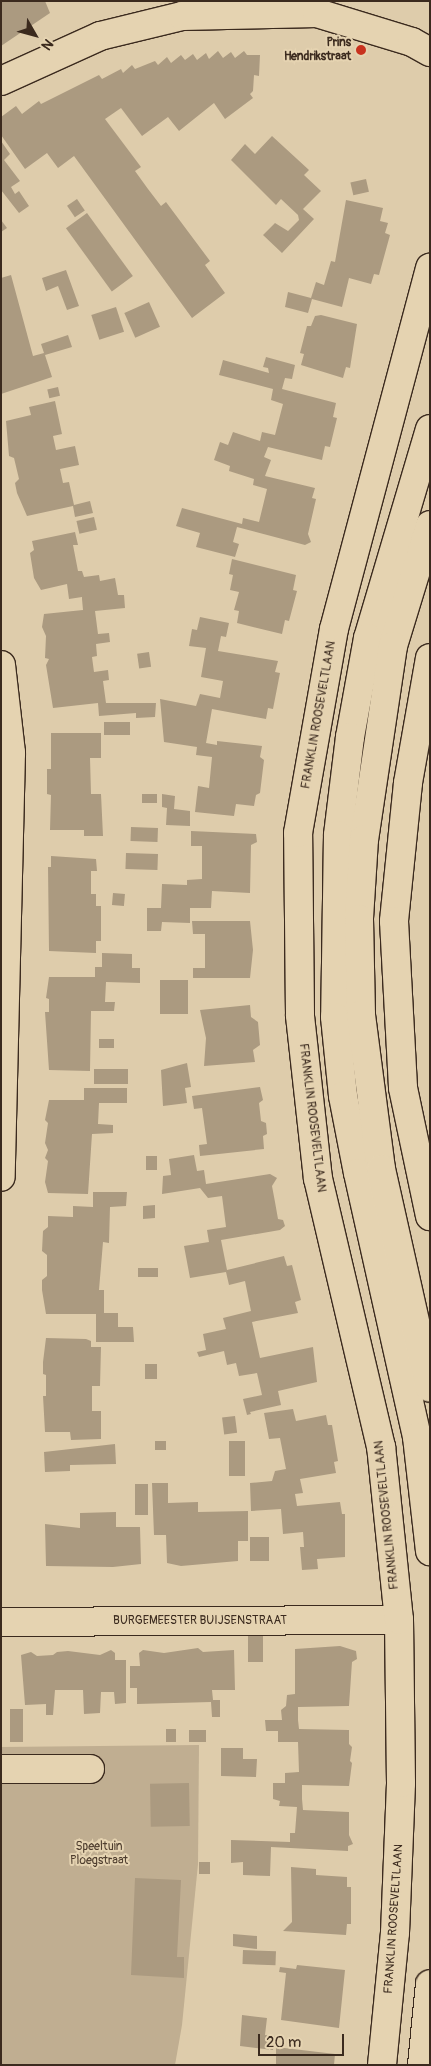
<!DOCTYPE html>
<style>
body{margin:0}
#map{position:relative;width:431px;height:2066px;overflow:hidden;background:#deccab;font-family:Pangolin,sans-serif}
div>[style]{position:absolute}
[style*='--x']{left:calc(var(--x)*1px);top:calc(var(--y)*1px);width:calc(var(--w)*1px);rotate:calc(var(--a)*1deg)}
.green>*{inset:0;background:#c0ae91}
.building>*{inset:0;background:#ab9a80;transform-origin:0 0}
.roads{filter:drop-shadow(1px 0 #3b2a1e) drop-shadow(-1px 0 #3b2a1e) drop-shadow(0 1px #3b2a1e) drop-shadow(0 -1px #3b2a1e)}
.minor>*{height:28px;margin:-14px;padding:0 14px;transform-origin:14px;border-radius:14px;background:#e5d3b1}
.major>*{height:28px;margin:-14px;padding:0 14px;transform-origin:14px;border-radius:14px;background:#e5d3b1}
.dots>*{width:14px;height:14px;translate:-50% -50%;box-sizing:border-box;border:2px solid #e5d3b1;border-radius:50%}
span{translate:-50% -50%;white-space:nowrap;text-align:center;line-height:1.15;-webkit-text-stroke:4px #e5d3b1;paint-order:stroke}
.poi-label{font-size:12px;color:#3b2a1e;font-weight:700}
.right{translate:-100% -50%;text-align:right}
.street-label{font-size:12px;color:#3b2a1e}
.park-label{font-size:12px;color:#4f3e2f}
.frame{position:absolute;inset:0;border:2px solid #3b2a1e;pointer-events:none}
.north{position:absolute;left:10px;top:10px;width:50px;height:50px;-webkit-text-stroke:4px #e5d3b1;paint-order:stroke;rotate:128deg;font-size:14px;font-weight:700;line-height:20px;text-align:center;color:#3b2a1e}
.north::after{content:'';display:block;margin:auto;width:18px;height:22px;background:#3b2a1e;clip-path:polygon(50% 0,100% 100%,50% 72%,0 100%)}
.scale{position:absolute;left:258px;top:2034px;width:86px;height:22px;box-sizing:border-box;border:2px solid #3b2a1e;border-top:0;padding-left:6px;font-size:15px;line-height:18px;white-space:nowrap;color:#3b2a1e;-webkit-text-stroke:4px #e5d3b1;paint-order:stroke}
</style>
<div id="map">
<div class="green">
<i style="clip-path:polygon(199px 1745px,198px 1864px,182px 2025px,175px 2065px,1px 2065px,1px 1747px)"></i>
</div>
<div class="building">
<i style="clip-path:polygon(1px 1px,45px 1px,50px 13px,1px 46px)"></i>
<i style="clip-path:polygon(218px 51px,223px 58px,231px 52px,235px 58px,244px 51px,247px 55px,260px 55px,259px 76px,254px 75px,253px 91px,250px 94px,253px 98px,225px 119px,214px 103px,179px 131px,168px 117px,142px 136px,121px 108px,105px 119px,141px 167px,135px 171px,148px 189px,161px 206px,166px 202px,210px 261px,205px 265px,225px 293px,192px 318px,74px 156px,58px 168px,47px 153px,25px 169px,1px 135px,1px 117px,16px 106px,22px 114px,39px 101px,41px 104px,99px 75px,102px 79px,121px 69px,123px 73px,132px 65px,135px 69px,155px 61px,158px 65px,167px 57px,171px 63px,181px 55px,185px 60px,193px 54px,197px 60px,206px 53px,209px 59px)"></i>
<i style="clip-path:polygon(272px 136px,309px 170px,304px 175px,321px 191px,303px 209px,314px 219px,282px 253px,263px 235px,275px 223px,288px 231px,299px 220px,298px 215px,281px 199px,276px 205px,231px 160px,245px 144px,255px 154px)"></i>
<i style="clip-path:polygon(1px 141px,10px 154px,4px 160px,20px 181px,11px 187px,15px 194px,19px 191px,29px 206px,19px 213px,1px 190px)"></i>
<i style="left:366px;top:179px;width:13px;height:16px;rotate:77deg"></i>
<i style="left:77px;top:199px;width:14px;height:12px;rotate:56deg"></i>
<i style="clip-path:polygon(346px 200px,383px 208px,380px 221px,388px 223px,385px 233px,390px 235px,379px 275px,374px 274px,371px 284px,349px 278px,342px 307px,312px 299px,308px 313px,285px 307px,288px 292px,311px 298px,316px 282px,324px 285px,331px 261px,335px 262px)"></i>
<i style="left:87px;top:213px;width:78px;height:26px;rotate:54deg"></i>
<i style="clip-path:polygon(1px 220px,7px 228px,1px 232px)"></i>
<i style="clip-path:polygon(66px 270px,79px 306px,67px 310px,58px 286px,46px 291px,42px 278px)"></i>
<i style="clip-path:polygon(11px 275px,33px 356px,44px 353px,41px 344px,68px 335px,72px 347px,45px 355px,52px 377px,1px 394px,1px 278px)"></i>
<i style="left:149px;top:302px;width:27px;height:27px;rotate:66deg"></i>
<i style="left:116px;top:307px;width:26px;height:26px;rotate:72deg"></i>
<i style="clip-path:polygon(321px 315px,357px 324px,350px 368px,346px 367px,343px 378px,301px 365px,304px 354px,300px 353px,307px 326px,311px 326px,315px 316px)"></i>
<i style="clip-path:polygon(266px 357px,295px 365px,292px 379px,285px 378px,282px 389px,336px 403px,333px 417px,337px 418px,330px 447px,325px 446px,322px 460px,268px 447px,264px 457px,271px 460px,265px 476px,315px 488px,312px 498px,316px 499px,308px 534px,311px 542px,305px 545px,237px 527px,233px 542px,239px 544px,235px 557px,196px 547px,200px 533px,176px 526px,182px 508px,242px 524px,243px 518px,259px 522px,267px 489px,253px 485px,254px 479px,229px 471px,230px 466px,214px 460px,220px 442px,228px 445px,233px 432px,260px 441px,262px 432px,275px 435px,283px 404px,271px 400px,273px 389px,219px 375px,223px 360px,269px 373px,268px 368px,263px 367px)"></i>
<i style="left:58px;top:387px;width:9px;height:11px;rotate:77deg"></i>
<i style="clip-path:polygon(55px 401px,62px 434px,53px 436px,56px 450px,75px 446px,79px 465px,60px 469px,63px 483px,69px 482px,74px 505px,90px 501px,93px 513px,75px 517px,73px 506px,27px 516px,17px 493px,15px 483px,19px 479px,14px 458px,9px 456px,6px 421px,31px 415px,29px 407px)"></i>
<i style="left:94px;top:517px;width:13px;height:18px;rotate:77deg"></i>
<i style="clip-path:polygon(75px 532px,78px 545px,73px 545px,78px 571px,82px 571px,84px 577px,99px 575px,100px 581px,115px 578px,118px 595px,124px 595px,125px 608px,95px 611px,98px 634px,109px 633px,110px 642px,96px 644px,97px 656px,92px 657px,94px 672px,108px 670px,109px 680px,103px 681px,106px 703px,156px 703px,155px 717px,136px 718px,136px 713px,99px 716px,98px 703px,53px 708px,46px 665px,49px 659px,45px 658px,46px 636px,42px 627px,44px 614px,83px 610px,82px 599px,82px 597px,69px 599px,67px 584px,41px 590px,34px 578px,30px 553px,34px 550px,32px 541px)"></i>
<i style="clip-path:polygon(232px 559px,296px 575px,293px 590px,297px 591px,289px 621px,285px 620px,282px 634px,237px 623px,239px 611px,234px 610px,239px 592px,230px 590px,233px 575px,229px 574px)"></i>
<i style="clip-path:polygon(200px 617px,229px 623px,226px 637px,221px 636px,218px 651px,278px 661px,275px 672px,280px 673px,273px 709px,268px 708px,266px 719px,212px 709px,206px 743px,217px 745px,217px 741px,262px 746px,260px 757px,264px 760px,260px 793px,256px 795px,254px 806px,236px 804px,234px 816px,195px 812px,198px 786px,209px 788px,212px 757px,196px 755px,197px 747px,164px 742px,160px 699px,196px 706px,200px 694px,220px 698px,223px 681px,201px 677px,206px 648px,189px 646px,192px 629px,197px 630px)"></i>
<i style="left:149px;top:652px;width:15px;height:12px;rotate:82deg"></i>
<i style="left:104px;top:722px;width:26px;height:13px"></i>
<i style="clip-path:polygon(51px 733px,101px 733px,101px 758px,90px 758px,91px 794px,101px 794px,103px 836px,84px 836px,84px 830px,50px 830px,51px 795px,47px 794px,47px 769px,51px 769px)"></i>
<i style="left:142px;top:794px;width:15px;height:9px"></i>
<i style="clip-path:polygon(162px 794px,175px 796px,174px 809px,190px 811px,190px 826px,166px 825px,167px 808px,162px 807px)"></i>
<i style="left:131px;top:827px;width:27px;height:14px;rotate:2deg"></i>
<i style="clip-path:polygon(191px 831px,256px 834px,257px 842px,251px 845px,250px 893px,212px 891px,211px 908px,190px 908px,190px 923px,162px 922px,161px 931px,147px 931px,147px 908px,161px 908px,162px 884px,187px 885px,187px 880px,202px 879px,202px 846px,191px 846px)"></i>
<i style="left:126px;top:853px;width:32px;height:16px;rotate:2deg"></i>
<i style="clip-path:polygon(51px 856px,96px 859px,97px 871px,91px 871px,91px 894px,96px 894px,96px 906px,101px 906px,101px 941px,96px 941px,96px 953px,49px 951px,48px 867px,51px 867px)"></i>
<i style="left:113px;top:893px;width:12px;height:12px;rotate:5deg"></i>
<i style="clip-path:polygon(192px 921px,250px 921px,253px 950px,250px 978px,193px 978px,193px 968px,205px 968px,205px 934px,193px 934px)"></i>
<i style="clip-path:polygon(102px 953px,132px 954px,132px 968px,140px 968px,140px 983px,106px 982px,105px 1002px,115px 1002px,114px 1011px,91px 1011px,90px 1071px,49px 1070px,45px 1012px,49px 1012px,49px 999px,46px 998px,49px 977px,95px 977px,95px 967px,102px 967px)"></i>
<i style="left:160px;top:980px;width:28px;height:34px"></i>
<i style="clip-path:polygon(250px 1005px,251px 1017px,258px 1022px,260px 1045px,253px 1050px,255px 1062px,204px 1066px,206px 1038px,200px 1010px)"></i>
<i style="left:99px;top:1039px;width:15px;height:9px"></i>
<i style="clip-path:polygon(187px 1063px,191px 1087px,185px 1088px,187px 1103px,163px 1106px,161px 1070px)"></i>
<i style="left:94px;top:1069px;width:34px;height:15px"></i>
<i style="clip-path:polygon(260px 1087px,263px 1100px,259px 1103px,261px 1121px,266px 1123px,267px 1134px,263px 1136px,264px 1149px,200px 1156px,199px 1145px,207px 1144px,202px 1108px,194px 1109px,192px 1096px)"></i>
<i style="clip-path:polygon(84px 1088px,127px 1088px,127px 1103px,99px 1103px,98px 1124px,113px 1125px,113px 1133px,92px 1134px,88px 1194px,48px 1193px,45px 1182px,48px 1161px,45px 1158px,48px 1150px,45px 1143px,48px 1123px,45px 1120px,49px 1100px,84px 1100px)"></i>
<i style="clip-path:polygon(194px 1155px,197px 1171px,204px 1170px,206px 1184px,270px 1174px,277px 1178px,272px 1186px,275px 1202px,278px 1219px,283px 1220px,285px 1226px,280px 1230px,221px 1240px,227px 1270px,284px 1256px,287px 1266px,292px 1265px,301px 1300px,295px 1302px,298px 1313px,252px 1322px,260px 1358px,313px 1347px,317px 1382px,278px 1391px,281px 1405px,250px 1412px,251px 1414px,247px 1415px,243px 1399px,262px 1395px,257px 1373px,239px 1376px,236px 1363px,227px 1365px,224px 1351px,199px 1357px,197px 1352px,206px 1350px,203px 1334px,226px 1329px,223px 1318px,251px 1311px,245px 1281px,229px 1285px,226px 1272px,190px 1278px,184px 1246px,209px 1242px,207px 1230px,226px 1227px,222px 1196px,208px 1198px,200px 1188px,162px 1194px,163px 1176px,171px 1175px,169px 1159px)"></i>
<i style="left:146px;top:1156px;width:11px;height:14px"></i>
<i style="clip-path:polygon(93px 1192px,127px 1192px,126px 1206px,110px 1207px,109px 1243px,103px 1242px,99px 1290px,104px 1290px,104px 1313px,118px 1313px,118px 1327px,133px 1327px,134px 1342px,96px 1342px,96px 1314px,46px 1314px,42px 1290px,42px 1280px,47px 1276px,47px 1255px,42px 1251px,43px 1231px,48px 1227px,48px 1216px,73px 1217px,73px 1206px,93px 1207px)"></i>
<i style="clip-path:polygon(155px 1205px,155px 1218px,143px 1219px,143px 1206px)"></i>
<i style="left:138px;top:1268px;width:20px;height:9px"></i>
<i style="clip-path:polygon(46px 1338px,86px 1339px,91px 1341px,91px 1347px,101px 1347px,100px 1386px,92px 1386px,92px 1411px,101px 1411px,101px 1439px,71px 1440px,70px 1432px,45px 1432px,43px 1396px,46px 1396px,46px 1375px,43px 1374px,43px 1362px)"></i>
<i style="left:145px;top:1364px;width:12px;height:15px"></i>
<i style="clip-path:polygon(293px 1409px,296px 1421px,326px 1415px,328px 1425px,332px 1425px,338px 1461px,334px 1462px,336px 1473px,300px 1479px,303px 1493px,295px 1494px,297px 1506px,340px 1502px,342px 1514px,345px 1514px,345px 1557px,317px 1559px,318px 1569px,302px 1570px,300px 1547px,304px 1547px,303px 1532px,283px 1534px,281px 1509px,251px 1511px,250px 1483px,272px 1481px,275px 1471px,286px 1469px,280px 1438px,269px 1439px,264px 1413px)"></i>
<i style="left:235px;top:1416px;width:17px;height:13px;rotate:83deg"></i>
<i style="left:155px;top:1441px;width:11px;height:9px"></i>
<i style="left:229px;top:1441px;width:16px;height:35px"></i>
<i style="clip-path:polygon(115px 1444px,116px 1464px,70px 1465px,70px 1471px,45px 1472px,44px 1452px)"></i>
<i style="clip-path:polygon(152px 1483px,168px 1483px,168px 1503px,198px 1502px,198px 1512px,248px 1511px,248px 1541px,238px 1541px,238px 1561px,181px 1566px,167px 1563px,166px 1535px,154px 1535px)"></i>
<i style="left:135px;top:1484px;width:13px;height:31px"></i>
<i style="clip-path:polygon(116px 1512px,116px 1527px,140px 1527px,141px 1564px,113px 1567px,46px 1566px,45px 1524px,80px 1528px,80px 1513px)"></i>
<i style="left:269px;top:1537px;width:24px;height:19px;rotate:90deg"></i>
<i style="left:248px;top:1632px;width:15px;height:30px"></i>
<i style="clip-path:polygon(340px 1646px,356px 1651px,357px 1659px,352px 1662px,349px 1706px,298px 1707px,298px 1720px,299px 1729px,349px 1730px,349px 1744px,352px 1747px,350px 1761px,352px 1763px,349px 1786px,302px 1785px,302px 1799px,303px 1810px,349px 1812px,349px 1835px,353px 1844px,348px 1846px,348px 1851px,271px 1847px,270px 1876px,243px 1875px,243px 1862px,231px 1863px,231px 1840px,290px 1842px,290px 1833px,295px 1833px,297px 1807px,279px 1806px,280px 1801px,273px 1799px,273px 1783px,285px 1783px,285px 1773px,299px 1772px,298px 1742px,278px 1742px,278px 1731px,266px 1731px,265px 1720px,282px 1720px,281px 1710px,286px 1706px,287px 1695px,295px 1694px,295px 1649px)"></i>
<i style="clip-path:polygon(198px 1648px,203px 1652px,234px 1650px,235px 1690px,212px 1690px,213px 1700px,220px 1700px,220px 1717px,212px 1717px,211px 1702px,137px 1704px,137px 1688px,130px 1688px,130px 1666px,140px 1666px,139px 1653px,143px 1650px,164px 1653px)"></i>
<i style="clip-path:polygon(111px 1650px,115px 1653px,115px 1660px,126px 1660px,126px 1703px,115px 1704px,114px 1692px,101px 1692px,100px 1713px,84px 1714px,83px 1690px,55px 1690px,53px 1715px,46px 1715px,46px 1704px,25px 1705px,21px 1655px,31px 1652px,37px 1656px,53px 1655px,57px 1652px,68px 1651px,100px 1655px)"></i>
<i style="left:10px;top:1709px;width:13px;height:33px"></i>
<i style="left:166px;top:1729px;width:10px;height:13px"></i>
<i style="left:189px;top:1730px;width:17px;height:12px"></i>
<i style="clip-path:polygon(221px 1748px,243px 1748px,243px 1759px,257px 1759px,256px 1777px,221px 1776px)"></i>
<i style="left:189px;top:1783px;width:43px;height:39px;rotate:89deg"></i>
<i style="left:210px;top:1862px;width:12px;height:11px;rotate:90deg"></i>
<i style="clip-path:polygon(291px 1867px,316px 1869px,316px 1875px,347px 1877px,347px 1887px,351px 1887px,351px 1924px,347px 1924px,346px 1935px,283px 1931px,292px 1922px)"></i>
<i style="clip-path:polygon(135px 1878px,181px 1880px,177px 1957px,184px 1957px,184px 1978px,131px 1975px)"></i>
<i style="clip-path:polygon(233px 1934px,257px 1936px,257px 1949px,233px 1946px)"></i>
<i style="left:243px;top:1950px;width:33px;height:14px;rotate:2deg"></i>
<i style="clip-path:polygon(297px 1965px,345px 1970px,339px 2028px,281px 2020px,286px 1973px,279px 1972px,280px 1967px,296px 1969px)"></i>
<i style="clip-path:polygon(242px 2015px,267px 2018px,265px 2035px,275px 2036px,273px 2050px,240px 2046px)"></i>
<i style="clip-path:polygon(276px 2047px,335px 2054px,334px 2065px,276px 2065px)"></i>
</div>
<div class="roads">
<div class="minor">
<i style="--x:1;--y:81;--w:109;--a:-24.4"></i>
<i style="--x:100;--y:36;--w:84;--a:-13.7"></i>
<i style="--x:182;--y:16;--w:135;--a:-1.3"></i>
<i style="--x:317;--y:13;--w:99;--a:17"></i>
<i style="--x:412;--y:42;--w:21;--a:29"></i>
<i style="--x:430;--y:658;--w:127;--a:100"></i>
<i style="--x:408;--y:783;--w:139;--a:95.8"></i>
<i style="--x:394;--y:921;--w:167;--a:86.9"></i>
<i style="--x:403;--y:1088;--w:131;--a:78.1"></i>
<i style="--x:1;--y:665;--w:89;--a:83.5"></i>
<i style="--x:11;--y:753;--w:424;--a:91.4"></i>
<i style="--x:1;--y:1622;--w:398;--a:-0.3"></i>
<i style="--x:1;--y:1769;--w:89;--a:0"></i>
<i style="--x:382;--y:2065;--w:133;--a:-84.4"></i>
<i style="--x:395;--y:1933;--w:150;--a:-87.7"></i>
<i style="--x:401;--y:1783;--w:163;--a:-90.7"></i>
<i style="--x:399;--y:1620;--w:174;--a:-95.9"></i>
<i style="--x:381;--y:1447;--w:275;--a:-103.2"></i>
<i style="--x:318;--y:1179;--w:165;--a:-96.3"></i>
<i style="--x:300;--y:1015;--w:182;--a:-90.6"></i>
<i style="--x:298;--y:833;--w:207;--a:-80"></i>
<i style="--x:334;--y:629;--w:374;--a:-75.1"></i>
</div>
<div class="major">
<i style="--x:430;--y:429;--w:218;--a:106.5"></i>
<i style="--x:368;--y:638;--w:101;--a:100.3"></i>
<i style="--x:350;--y:737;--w:99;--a:97"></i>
<i style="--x:338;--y:835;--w:182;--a:90.9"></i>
<i style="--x:335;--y:1017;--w:79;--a:84.2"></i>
<i style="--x:343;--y:1096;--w:78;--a:79"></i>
<i style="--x:358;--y:1173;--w:271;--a:77.4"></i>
<i style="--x:417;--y:1437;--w:115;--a:83.5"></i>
<i style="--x:430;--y:525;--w:127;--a:107"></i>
<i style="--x:393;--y:646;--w:195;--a:98.5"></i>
<i style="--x:364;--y:839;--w:80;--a:93.6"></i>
<i style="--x:359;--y:919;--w:96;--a:88.8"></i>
<i style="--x:361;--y:1015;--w:155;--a:82.6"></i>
<i style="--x:381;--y:1169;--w:224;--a:77.4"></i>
<i style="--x:422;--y:2065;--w:81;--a:-84.4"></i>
</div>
</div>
<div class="dots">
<i style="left:361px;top:50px;background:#c8321e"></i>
</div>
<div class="poi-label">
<span class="right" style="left:351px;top:50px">Prins<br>Hendrikstraat</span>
</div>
<div class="street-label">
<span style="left:319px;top:715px;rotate:-80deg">FRANKLIN ROOSEVELTLAAN</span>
<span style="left:312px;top:1118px;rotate:83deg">FRANKLIN ROOSEVELTLAAN</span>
<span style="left:387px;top:1515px;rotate:-96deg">FRANKLIN ROOSEVELTLAAN</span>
<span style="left:200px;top:1621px">BURGEMEESTER BUIJSENSTRAAT</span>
<span style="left:394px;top:1919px;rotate:-86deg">FRANKLIN ROOSEVELTLAAN</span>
</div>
<div class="park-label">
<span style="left:99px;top:1854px">Speeltuin<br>Ploegstraat</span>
</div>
<div class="frame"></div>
<div class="north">N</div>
<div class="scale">20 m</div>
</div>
